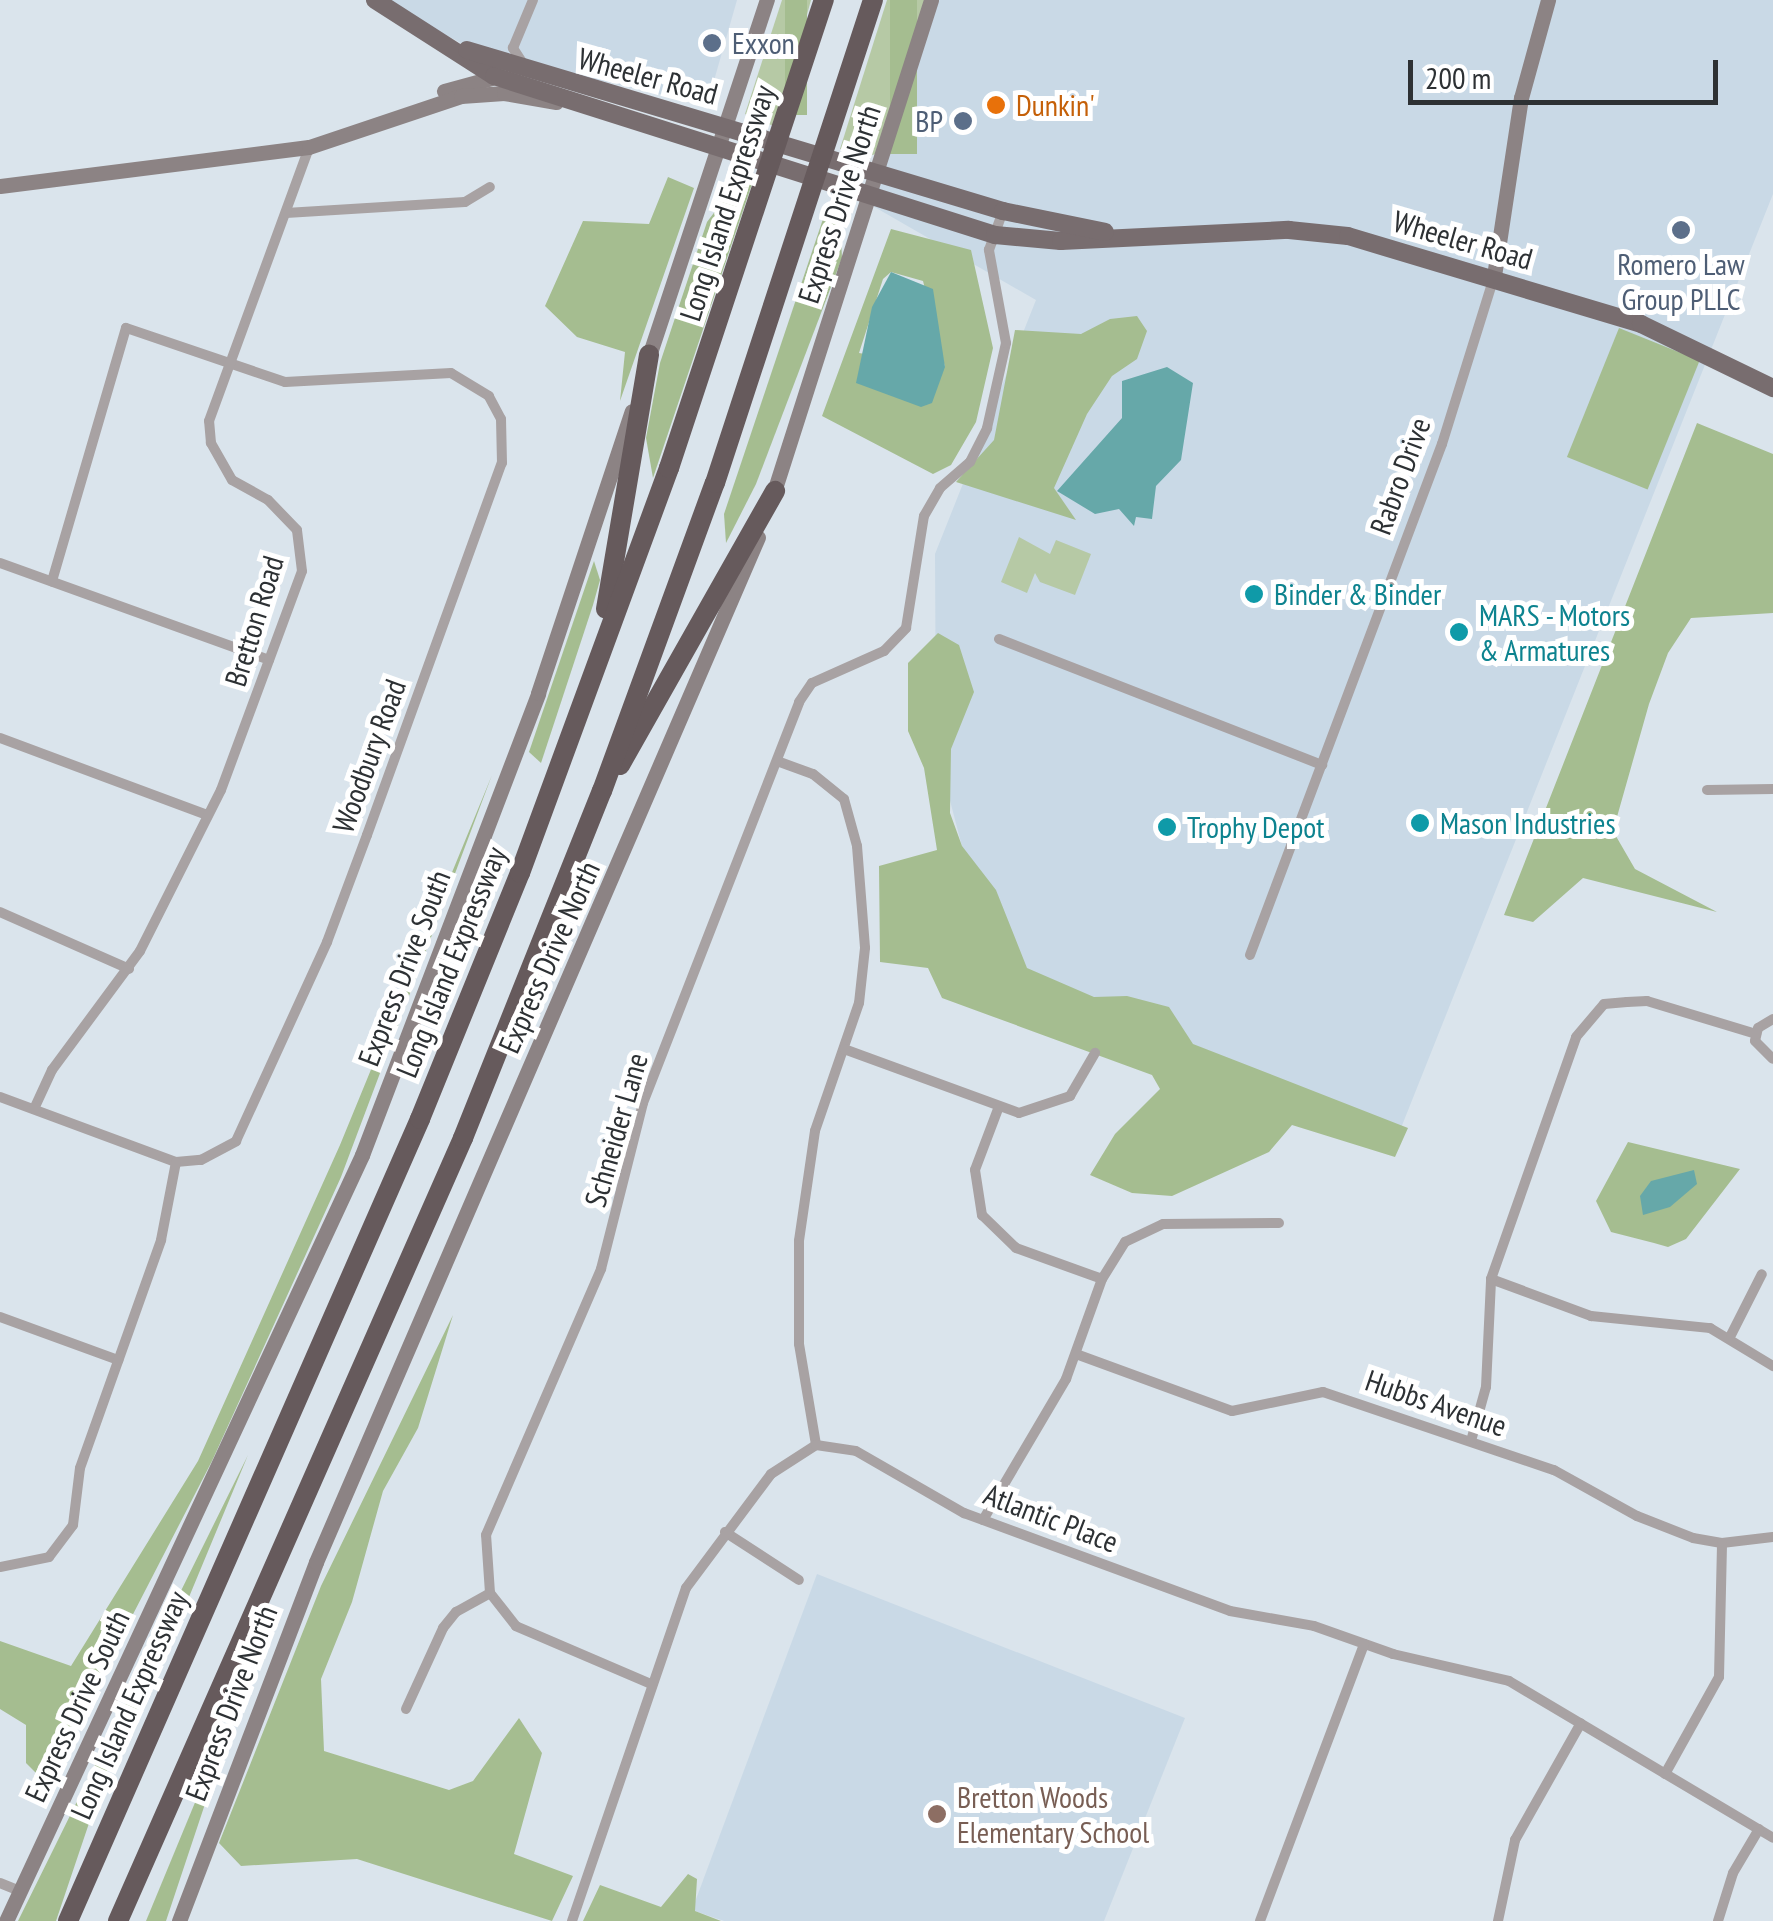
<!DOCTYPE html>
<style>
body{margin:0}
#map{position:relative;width:1773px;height:1921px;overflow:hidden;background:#dae4ec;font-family:"PT Sans Narrow",sans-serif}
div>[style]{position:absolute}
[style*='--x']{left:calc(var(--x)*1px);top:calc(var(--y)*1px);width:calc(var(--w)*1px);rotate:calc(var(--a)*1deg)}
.built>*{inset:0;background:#c9d9e6}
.green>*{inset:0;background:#b6c9a5}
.forest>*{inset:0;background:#a5bd90;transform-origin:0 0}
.water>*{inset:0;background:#66a8a9}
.minor>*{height:10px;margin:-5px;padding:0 5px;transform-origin:5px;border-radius:5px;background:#a8a2a3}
.secondary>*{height:15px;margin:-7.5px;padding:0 7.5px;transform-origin:7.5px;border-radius:7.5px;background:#8c8384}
.primary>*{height:18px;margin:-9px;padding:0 9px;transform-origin:9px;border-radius:9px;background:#786d6f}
.motorway>*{height:20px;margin:-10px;padding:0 10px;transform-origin:10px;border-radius:10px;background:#665a5c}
.dots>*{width:28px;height:28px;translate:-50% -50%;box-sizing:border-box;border:5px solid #fff;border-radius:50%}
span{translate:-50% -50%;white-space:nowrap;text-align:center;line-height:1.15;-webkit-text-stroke:10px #fff;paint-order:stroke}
.service-label{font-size:30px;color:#4e5e75}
.left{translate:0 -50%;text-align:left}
.right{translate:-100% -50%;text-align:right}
.street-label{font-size:30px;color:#2d3134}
.food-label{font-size:30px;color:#c56008}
.culture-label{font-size:30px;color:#0d838f}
.education-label{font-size:30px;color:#785e54}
.scale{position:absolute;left:1408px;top:60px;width:310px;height:45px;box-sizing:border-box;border:5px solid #2d3134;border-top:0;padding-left:12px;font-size:30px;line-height:35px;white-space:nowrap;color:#2d3134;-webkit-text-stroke:8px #fff;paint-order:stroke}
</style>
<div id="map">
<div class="built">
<i style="clip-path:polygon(380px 0,737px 0,707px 105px,480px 53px)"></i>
<i style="clip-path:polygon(939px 0,1773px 0,1773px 194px,1399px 1133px,1026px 994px,976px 900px,936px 747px,935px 554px,1036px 300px,871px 205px)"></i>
<i style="clip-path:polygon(817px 1574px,1185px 1718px,1104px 1921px,724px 1921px,692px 1910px)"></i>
</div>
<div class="green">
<i style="clip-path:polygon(782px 0,811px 0,776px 127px,745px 114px)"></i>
<i style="clip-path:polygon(887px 0,925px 0,879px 153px,869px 156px,840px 149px)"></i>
<i style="clip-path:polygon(1019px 537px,1050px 554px,1056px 540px,1091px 554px,1075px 595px,1040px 582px,1035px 573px,1027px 593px,1001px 582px)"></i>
</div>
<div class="forest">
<i style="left:785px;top:0;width:22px;height:115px"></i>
<i style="left:890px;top:0;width:27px;height:154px"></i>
<i style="clip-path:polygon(668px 177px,694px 188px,620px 401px,625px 352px,577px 337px,545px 306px,583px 221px,649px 224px)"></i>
<i style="clip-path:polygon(741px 177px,752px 184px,653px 478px,646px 438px,660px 363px,707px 222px)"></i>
<i style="clip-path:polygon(827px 207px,840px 219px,842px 258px,756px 484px,726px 543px,724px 514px)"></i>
<i style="clip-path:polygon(evenodd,891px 229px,971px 250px,993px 348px,976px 422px,951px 465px,933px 474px,822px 416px,891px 229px,891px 272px,923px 281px,945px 367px,859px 353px,883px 279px,891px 272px)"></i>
<i style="clip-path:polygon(1137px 316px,1147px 331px,1137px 359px,1112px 376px,1087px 414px,1054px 488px,1076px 520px,956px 482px,994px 440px,1015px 330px,1081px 334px,1110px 319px)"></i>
<i style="left:1619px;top:328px;width:87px;height:139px;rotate:22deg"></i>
<i style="clip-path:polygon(1697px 423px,1773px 454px,1773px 613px,1691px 618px,1668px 653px,1649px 704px,1613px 831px,1635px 869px,1717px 912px,1583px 878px,1533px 922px,1504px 915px)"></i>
<i style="clip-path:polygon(594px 561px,600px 580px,593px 605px,541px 763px,529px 752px)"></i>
<i style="clip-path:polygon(938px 633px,959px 645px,974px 692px,951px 749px,950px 813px,962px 846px,996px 890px,1027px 968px,1094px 997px,1127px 996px,1169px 1007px,1193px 1044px,1408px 1128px,1395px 1157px,1292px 1125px,1269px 1152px,1172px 1196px,1132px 1193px,1090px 1175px,1115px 1134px,1160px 1089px,1152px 1075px,942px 998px,928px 968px,880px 962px,879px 866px,937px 850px,924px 768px,908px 731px,908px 663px)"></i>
<i style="clip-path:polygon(492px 775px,341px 1177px,212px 1461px,46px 1783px,26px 1763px,26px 1725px,0 1709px,0 1641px,71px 1666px,198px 1461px,340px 1145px)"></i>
<i style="clip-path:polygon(1628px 1142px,1740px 1169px,1686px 1239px,1668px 1247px,1654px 1243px,1611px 1232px,1596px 1201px)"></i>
<i style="clip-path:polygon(453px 1315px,418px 1428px,383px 1491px,352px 1602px,321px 1679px,324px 1751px,449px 1790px,473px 1781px,519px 1718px,542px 1753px,514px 1854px,573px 1876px,552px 1921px,357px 1859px,241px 1866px,219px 1843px,321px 1586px)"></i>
<i style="clip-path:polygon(248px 1455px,167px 1650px,109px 1764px,56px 1921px,18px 1921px)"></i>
<i style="clip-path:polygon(201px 1788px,208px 1795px,166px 1921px,146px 1921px)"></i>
<i style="clip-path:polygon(688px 1874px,697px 1879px,695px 1911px,721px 1921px,583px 1921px,600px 1885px,661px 1907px)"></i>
</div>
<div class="water">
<i style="clip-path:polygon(891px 272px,933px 289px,945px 367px,932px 403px,921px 407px,856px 383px,872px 307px)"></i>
<i style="clip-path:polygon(1167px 367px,1193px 383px,1181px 460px,1156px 486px,1152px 519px,1136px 517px,1134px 526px,1119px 509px,1095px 514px,1057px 491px,1122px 418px,1122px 381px)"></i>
<i style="clip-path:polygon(1694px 1170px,1697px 1184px,1670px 1207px,1643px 1215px,1640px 1196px,1651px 1181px)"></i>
</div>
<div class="minor">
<i style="--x:522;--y:62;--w:17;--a:-123"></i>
<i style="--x:513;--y:48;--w:52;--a:-67.4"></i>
<i style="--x:286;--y:213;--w:179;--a:-3.5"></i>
<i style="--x:465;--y:202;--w:29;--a:-31"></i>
<i style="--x:0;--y:563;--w:286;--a:19.8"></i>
<i style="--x:999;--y:639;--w:347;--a:21.3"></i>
<i style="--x:0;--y:738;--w:221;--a:20.4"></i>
<i style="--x:777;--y:761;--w:38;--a:20"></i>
<i style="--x:813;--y:774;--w:40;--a:39"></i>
<i style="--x:844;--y:799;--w:49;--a:74.5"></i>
<i style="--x:857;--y:846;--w:102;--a:85.5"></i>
<i style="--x:865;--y:948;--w:55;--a:96.2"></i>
<i style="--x:859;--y:1003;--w:135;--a:109"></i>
<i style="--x:815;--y:1131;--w:111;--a:98.3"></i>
<i style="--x:799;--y:1241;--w:103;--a:90"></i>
<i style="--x:799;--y:1344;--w:102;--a:80.4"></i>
<i style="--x:1707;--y:790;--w:66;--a:-0.9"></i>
<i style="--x:0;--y:912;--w:141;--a:23.8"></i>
<i style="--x:1250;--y:955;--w:546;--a:-69.41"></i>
<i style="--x:1442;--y:444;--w:175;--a:-72.7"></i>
<i style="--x:1773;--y:1019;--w:17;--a:149"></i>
<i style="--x:1758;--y:1028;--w:13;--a:103"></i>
<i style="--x:1755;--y:1041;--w:25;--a:45"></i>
<i style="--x:844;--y:1049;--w:186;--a:20.1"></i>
<i style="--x:1019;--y:1113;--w:54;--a:-18.4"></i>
<i style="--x:1070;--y:1096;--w:50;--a:-59.8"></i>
<i style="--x:0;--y:1097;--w:188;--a:20.3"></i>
<i style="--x:176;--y:1162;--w:25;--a:-5"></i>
<i style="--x:201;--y:1160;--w:40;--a:-28"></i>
<i style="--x:236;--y:1141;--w:219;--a:-65.4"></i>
<i style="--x:327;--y:942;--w:114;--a:-69.5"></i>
<i style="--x:367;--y:835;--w:396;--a:-70.1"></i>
<i style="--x:502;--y:463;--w:44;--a:-91.3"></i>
<i style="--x:501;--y:419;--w:26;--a:-118"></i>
<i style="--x:489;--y:396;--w:44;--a:-148.8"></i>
<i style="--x:451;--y:373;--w:166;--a:176.9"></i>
<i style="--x:285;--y:382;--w:168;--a:-161.2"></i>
<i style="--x:126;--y:328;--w:264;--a:106.3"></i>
<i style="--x:34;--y:1109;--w:43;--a:-65.2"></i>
<i style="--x:52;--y:1070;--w:148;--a:-53.5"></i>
<i style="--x:140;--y:951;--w:180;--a:-63.3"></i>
<i style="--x:221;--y:790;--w:233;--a:-69.7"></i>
<i style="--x:302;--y:571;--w:41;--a:-97"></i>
<i style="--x:297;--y:530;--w:42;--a:-134"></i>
<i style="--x:268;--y:500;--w:41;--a:-150.9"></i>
<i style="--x:232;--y:480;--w:43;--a:-119.6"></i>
<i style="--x:211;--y:443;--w:22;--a:-95"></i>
<i style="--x:209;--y:421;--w:292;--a:-69.9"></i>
<i style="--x:998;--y:1109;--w:65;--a:110.7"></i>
<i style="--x:975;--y:1170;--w:46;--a:81.2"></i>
<i style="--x:982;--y:1215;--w:47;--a:44.1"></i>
<i style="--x:1016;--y:1248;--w:91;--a:19.8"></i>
<i style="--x:1491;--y:1279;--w:107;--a:20.3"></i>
<i style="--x:1591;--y:1316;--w:120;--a:5.8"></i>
<i style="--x:1710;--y:1328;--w:74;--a:31.1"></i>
<i style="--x:0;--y:1317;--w:126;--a:20"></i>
<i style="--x:1731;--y:1335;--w:68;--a:-63.1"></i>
<i style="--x:1076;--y:1354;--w:166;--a:20.1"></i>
<i style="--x:1232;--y:1411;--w:93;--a:-11.8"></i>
<i style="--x:1323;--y:1392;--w:244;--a:18.7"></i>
<i style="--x:1554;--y:1470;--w:95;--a:29"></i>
<i style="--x:1637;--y:1516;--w:60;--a:21.4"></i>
<i style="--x:1693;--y:1538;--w:29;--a:10"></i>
<i style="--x:1722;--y:1543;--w:51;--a:-6.7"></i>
<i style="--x:1471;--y:1441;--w:56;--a:-74.5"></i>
<i style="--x:1486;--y:1387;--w:108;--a:-87.3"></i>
<i style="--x:1491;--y:1279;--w:256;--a:-70.6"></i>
<i style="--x:1576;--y:1037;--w:43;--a:-49.7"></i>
<i style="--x:1604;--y:1004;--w:23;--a:-5"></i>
<i style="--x:1627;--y:1002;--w:20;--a:-3"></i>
<i style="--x:1647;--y:1001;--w:114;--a:16.8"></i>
<i style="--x:983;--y:1520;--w:164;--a:-59.5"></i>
<i style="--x:1066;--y:1379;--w:106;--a:-70.2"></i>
<i style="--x:1102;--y:1279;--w:44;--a:-58.1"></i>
<i style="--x:1125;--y:1242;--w:42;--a:-25.3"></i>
<i style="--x:1163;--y:1224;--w:116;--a:-0.5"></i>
<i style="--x:725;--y:1532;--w:88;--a:33"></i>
<i style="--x:0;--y:1567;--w:50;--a:-11.5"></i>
<i style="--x:49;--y:1557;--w:40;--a:-53"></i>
<i style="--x:73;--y:1525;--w:57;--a:-83"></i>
<i style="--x:80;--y:1468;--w:242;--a:-70.4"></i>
<i style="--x:161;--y:1240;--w:79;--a:-79.1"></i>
<i style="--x:651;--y:1684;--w:147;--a:-156.8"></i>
<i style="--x:516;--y:1626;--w:42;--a:-128.2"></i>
<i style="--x:490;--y:1593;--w:58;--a:-93.9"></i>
<i style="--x:486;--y:1535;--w:290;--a:-66.6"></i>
<i style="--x:601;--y:1269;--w:171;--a:-75.8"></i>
<i style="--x:643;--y:1103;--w:430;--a:-68.7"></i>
<i style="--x:799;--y:702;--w:23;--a:-56"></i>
<i style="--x:812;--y:683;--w:79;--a:-24"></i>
<i style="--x:884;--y:651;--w:32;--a:-46"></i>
<i style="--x:906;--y:628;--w:113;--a:-80.9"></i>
<i style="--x:924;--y:516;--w:32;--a:-60"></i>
<i style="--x:940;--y:488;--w:40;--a:-41"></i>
<i style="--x:970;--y:462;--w:38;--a:-63"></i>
<i style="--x:987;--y:428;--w:87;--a:-77.4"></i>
<i style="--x:1006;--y:343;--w:95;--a:-100.4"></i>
<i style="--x:989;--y:250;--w:41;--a:-70.3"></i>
<i style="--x:406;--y:1709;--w:89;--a:-65.4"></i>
<i style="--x:443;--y:1628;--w:21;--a:-51"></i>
<i style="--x:456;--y:1612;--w:39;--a:-29"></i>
<i style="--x:1665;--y:1774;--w:111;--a:-60.9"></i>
<i style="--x:1719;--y:1677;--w:134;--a:-88.7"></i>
<i style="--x:0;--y:1883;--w:22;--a:22"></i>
<i style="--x:572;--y:1921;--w:352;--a:-71.1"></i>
<i style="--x:686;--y:1588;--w:142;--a:-53.3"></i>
<i style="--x:771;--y:1474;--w:54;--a:-32.8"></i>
<i style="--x:816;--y:1445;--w:40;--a:8.5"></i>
<i style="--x:856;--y:1451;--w:125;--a:29.9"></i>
<i style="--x:964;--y:1513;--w:283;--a:20.2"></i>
<i style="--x:1230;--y:1611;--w:85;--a:10.1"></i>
<i style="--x:1314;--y:1626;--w:84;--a:19.5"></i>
<i style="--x:1393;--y:1654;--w:119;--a:13.1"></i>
<i style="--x:1509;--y:1681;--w:307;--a:30.7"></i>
<i style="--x:1260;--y:1921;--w:296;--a:-69.4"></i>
<i style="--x:1498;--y:1921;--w:83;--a:-78.1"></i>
<i style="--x:1515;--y:1840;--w:134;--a:-60.6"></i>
<i style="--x:1718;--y:1921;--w:50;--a:-72.6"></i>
<i style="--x:1733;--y:1873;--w:51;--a:-59.4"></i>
</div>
<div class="secondary">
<i style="--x:444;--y:91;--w:57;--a:-15.3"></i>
<i style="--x:0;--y:186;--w:311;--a:-7.2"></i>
<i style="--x:309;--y:147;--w:160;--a:-18.5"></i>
<i style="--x:461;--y:96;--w:43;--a:-4"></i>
<i style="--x:504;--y:93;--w:53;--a:9.8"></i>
<i style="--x:1494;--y:276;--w:180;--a:-81.4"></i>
<i style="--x:1521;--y:98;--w:102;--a:-74.6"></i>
<i style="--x:646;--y:365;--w:385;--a:-71.7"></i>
<i style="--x:771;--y:501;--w:526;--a:-72.29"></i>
<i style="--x:6;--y:1921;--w:845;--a:-65.07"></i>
<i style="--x:362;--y:1155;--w:494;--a:-69.1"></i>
<i style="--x:538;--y:693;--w:297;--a:-71.6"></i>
<i style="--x:179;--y:1921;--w:384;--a:-69.1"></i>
<i style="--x:316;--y:1562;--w:1116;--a:-66.67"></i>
</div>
<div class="primary">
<i style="--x:375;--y:0;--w:141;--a:32.6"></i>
<i style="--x:494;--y:76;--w:526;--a:17.61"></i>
<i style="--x:995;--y:235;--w:66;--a:5.2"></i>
<i style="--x:1061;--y:241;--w:228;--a:-2.8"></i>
<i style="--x:1289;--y:230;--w:59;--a:5.8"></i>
<i style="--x:1348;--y:236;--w:306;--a:16.7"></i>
<i style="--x:1641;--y:324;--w:147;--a:25.9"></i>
<i style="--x:467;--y:50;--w:560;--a:16.72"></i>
<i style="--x:1003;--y:211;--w:104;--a:11.6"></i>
</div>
<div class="motorway">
<i style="--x:606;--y:609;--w:258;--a:-80.4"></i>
<i style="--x:620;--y:765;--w:315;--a:-60.5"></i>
<i style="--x:68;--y:1921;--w:876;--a:-66.3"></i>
<i style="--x:420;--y:1119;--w:266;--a:-67.9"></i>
<i style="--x:520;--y:873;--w:432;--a:-69.8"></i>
<i style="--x:669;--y:468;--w:493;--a:-71.7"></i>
<i style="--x:118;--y:1921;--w:856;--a:-66.22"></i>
<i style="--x:463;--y:1138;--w:374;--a:-68.2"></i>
<i style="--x:602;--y:791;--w:328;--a:-69.9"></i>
<i style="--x:715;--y:483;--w:508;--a:-71.89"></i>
</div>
<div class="dots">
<i style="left:712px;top:43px;background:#5c6f8a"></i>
<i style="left:996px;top:105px;background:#e8710a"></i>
<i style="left:963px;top:121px;background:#5c6f8a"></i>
<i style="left:1681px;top:230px;background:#5c6f8a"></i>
<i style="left:1254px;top:594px;background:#0f9aa8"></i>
<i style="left:1459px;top:632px;background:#0f9aa8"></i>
<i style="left:1420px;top:823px;background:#0f9aa8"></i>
<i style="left:1167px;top:827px;background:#0f9aa8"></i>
<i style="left:937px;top:1814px;background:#8d6e63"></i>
</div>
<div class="service-label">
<span class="left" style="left:732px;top:43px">Exxon</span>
<span class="right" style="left:943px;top:121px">BP</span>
<span style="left:1681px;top:281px">Romero Law<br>Group PLLC</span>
</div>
<div class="street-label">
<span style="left:648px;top:76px;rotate:15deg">Wheeler Road</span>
<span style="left:727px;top:203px;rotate:-72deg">Long Island Expressway</span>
<span style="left:839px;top:204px;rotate:-72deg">Express Drive North</span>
<span style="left:1463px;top:240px;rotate:16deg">Wheeler Road</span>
<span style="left:1400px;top:476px;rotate:-70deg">Rabro Drive</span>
<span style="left:254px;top:621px;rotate:-73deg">Bretton Road</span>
<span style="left:369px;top:756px;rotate:-70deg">Woodbury Road</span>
<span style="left:549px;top:957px;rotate:-66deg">Express Drive North</span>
<span style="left:451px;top:962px;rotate:-68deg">Long Island Expressway</span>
<span style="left:404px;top:968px;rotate:-69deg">Express Drive South</span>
<span style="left:616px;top:1130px;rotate:-74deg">Schneider Lane</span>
<span style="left:1436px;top:1403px;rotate:19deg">Hubbs Avenue</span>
<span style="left:1051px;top:1518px;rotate:21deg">Atlantic Place</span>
<span style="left:231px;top:1703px;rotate:-69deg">Express Drive North</span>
<span style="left:129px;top:1705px;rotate:-66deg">Long Island Expressway</span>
<span style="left:77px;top:1706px;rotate:-65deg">Express Drive South</span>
</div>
<div class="food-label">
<span class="left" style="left:1016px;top:105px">Dunkin'</span>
</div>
<div class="culture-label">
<span class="left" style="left:1274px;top:594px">Binder &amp; Binder</span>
<span class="left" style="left:1479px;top:632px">MARS - Motors<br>&amp; Armatures</span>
<span class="left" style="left:1440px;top:823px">Mason Industries</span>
<span class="left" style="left:1187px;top:827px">Trophy Depot</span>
</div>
<div class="education-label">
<span class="left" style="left:957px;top:1814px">Bretton Woods<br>Elementary School</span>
</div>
<div class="scale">200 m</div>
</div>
